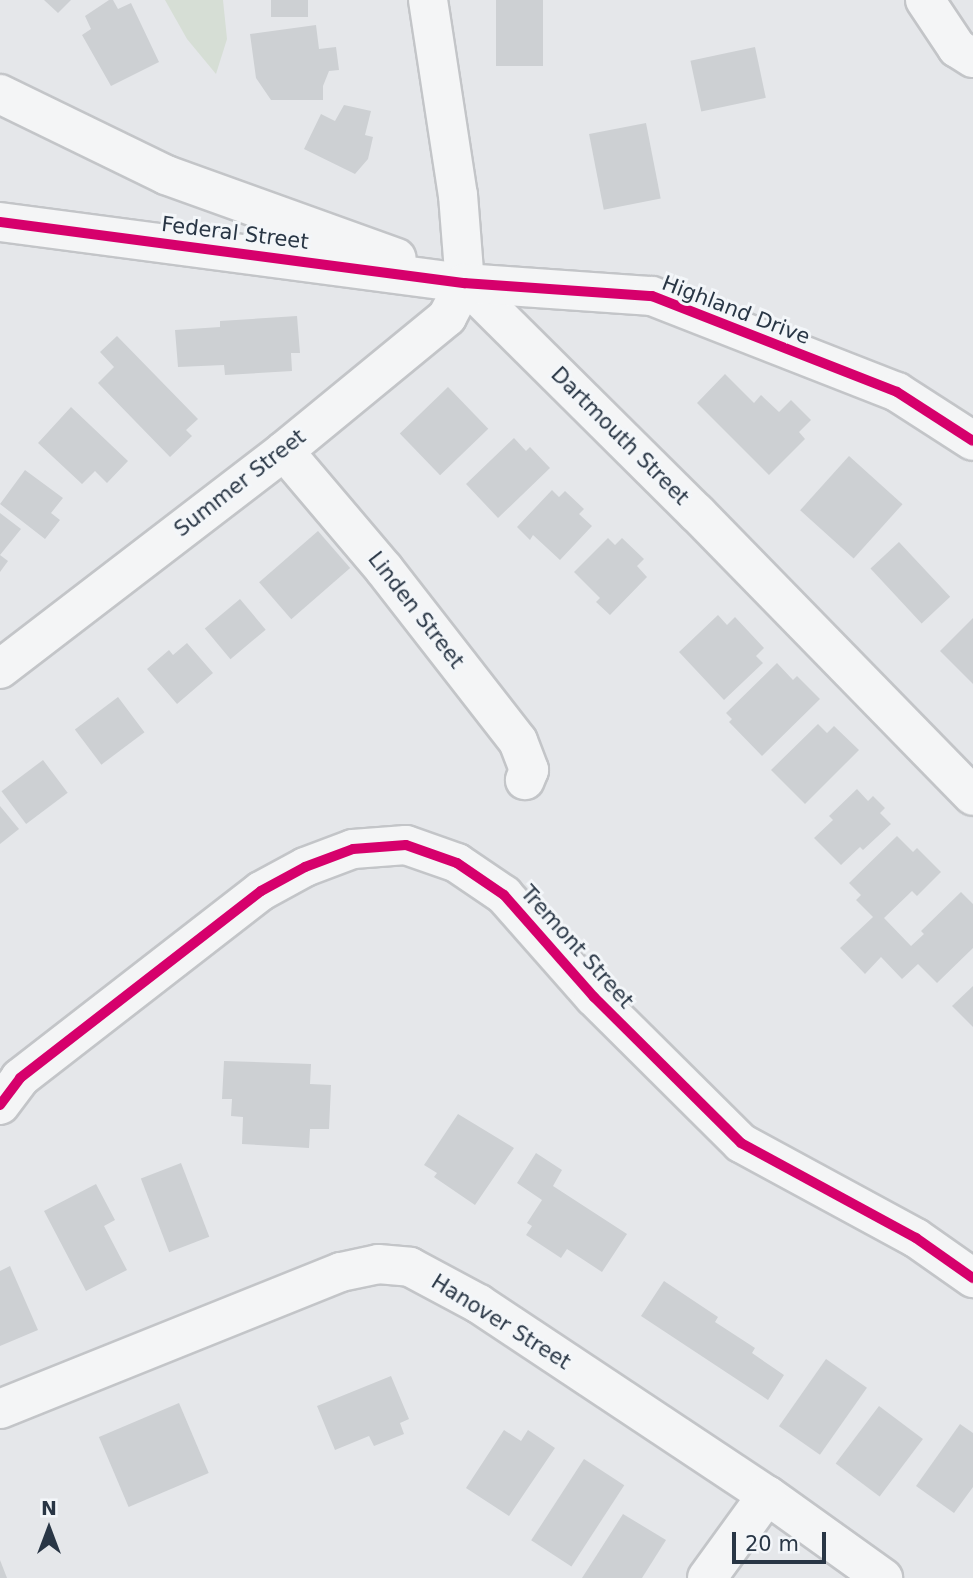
<!DOCTYPE html>
<style>
body{margin:0}
#map{position:relative;width:973px;height:1578px;overflow:hidden;background:#e5e7ea;font-family:"DejaVu Sans",sans-serif}
div>[style]{position:absolute}
[style*='--x']{left:calc(var(--x)*1px);top:calc(var(--y)*1px);width:calc(var(--w)*1px);rotate:calc(var(--a)*1deg)}
.green>*{inset:0;background:#d6ded5}
.building>*{inset:0;background:#cdd0d3;transform-origin:0 0}
.roads{filter:drop-shadow(2px 0 #c3c5c8) drop-shadow(-2px 0 #c3c5c8) drop-shadow(0 2px #c3c5c8) drop-shadow(0 -2px #c3c5c8)}
.minor>*{height:38px;margin:-19px;padding:0 19px;transform-origin:19px;border-radius:19px;background:#f4f5f6}
.cycleway>*{height:10px;margin:-5px;padding:0 5px;transform-origin:5px;border-radius:5px;background:#d6006c}
span{translate:-50% -50%;white-space:nowrap;text-align:center;line-height:1.15;-webkit-text-stroke:6px #f3f6f9;paint-order:stroke}
.street-label{font-size:21px;color:#293645}
.north{position:absolute;left:14px;top:1494px;width:70px;height:70px;-webkit-text-stroke:5px #f3f6f9;paint-order:stroke;rotate:0deg;font-size:19px;font-weight:700;line-height:28px;text-align:center;color:#293645}
.north::after{content:'';display:block;margin:auto;width:24px;height:32px;background:#293645;clip-path:polygon(50% 0,100% 100%,50% 72%,0 100%)}
.scale{position:absolute;left:732px;top:1532px;width:94px;height:32px;box-sizing:border-box;border:4px solid #293645;border-top:0;padding-left:9px;font-size:21px;line-height:24px;white-space:nowrap;color:#293645;-webkit-text-stroke:5px #f3f6f9;paint-order:stroke}
</style>
<div id="map">
<div class="green">
<i style="clip-path:polygon(165px 0,223px 0,227px 39px,216px 74px,187px 39px)"></i>
</div>
<div class="building">
<i style="clip-path:polygon(44px 0,71px 0,58px 13px)"></i>
<i style="clip-path:polygon(109px 0,113px 0,118px 9px,131px 3px,159px 62px,111px 86px,82px 35px,91px 29px,85px 16px)"></i>
<i style="left:271px;top:0;width:37px;height:17px"></i>
<i style="left:496px;top:0;width:47px;height:66px"></i>
<i style="clip-path:polygon(316px 25px,319px 49px,336px 47px,339px 70px,329px 71px,323px 86px,323px 100px,271px 100px,256px 78px,250px 34px)"></i>
<i style="left:755px;top:47px;width:52px;height:66px;rotate:78deg"></i>
<i style="clip-path:polygon(344px 105px,371px 111px,365px 135px,373px 137px,368px 159px,355px 174px,304px 149px,321px 114px,335px 121px)"></i>
<i style="left:646px;top:123px;width:77px;height:58px;rotate:79deg"></i>
<i style="clip-path:polygon(297px 316px,300px 353px,291px 353px,292px 371px,225px 375px,224px 365px,178px 367px,175px 330px,220px 327px,220px 321px)"></i>
<i style="clip-path:polygon(117px 336px,198px 419px,186px 430px,192px 436px,170px 457px,98px 383px,114px 367px,100px 352px)"></i>
<i style="clip-path:polygon(725px 374px,754px 403px,761px 395px,779px 412px,791px 400px,811px 420px,799px 432px,805px 439px,769px 475px,697px 403px)"></i>
<i style="left:448px;top:387px;width:58px;height:67px;rotate:46deg"></i>
<i style="clip-path:polygon(71px 407px,128px 461px,107px 483px,95px 471px,82px 484px,38px 443px)"></i>
<i style="clip-path:polygon(514px 438px,526px 451px,530px 447px,550px 468px,498px 518px,466px 484px)"></i>
<i style="left:849px;top:456px;width:72px;height:73px;rotate:42deg"></i>
<i style="clip-path:polygon(25px 470px,63px 498px,51px 513px,60px 520px,45px 539px,0 504px)"></i>
<i style="clip-path:polygon(552px 490px,559px 497px,565px 491px,584px 509px,579px 514px,592px 526px,560px 560px,533px 535px,530px 540px,517px 527px)"></i>
<i style="clip-path:polygon(0 513px,21px 529px,0 555px)"></i>
<i style="left:318px;top:531px;width:49px;height:78px;rotate:49deg"></i>
<i style="clip-path:polygon(608px 538px,615px 545px,622px 538px,644px 559px,637px 566px,647px 577px,610px 615px,596px 602px,600px 598px,574px 572px)"></i>
<i style="left:899px;top:542px;width:75px;height:39px;rotate:47deg"></i>
<i style="clip-path:polygon(0 555px,8px 561px,0 572px)"></i>
<i style="left:240px;top:599px;width:40px;height:46px;rotate:50deg"></i>
<i style="clip-path:polygon(718px 615px,727px 625px,735px 617px,764px 648px,756px 656px,763px 663px,724px 700px,679px 652px)"></i>
<i style="clip-path:polygon(973px 618px,973px 684px,940px 651px)"></i>
<i style="clip-path:polygon(187px 643px,213px 673px,177px 704px,147px 669px,169px 650px,173px 655px)"></i>
<i style="clip-path:polygon(777px 663px,793px 680px,797px 676px,820px 699px,762px 756px,729px 722px,732px 719px,726px 713px)"></i>
<i style="left:118px;top:697px;width:44px;height:54px;rotate:53deg"></i>
<i style="clip-path:polygon(818px 724px,827px 733px,834px 726px,859px 750px,805px 804px,771px 770px)"></i>
<i style="left:43px;top:760px;width:41px;height:52px;rotate:53deg"></i>
<i style="clip-path:polygon(857px 789px,868px 801px,873px 796px,885px 808px,880px 813px,891px 824px,863px 850px,860px 847px,841px 865px,814px 838px,833px 820px,829px 816px)"></i>
<i style="clip-path:polygon(0 806px,19px 829px,0 844px)"></i>
<i style="clip-path:polygon(897px 836px,913px 852px,917px 848px,941px 872px,917px 896px,912px 891px,884px 918px,911px 946px,924px 934px,921px 931px,961px 892px,973px 904px,973px 948px,937px 983px,918px 964px,902px 979px,881px 957px,865px 974px,840px 948px,873px 917px,856px 900px,861px 895px,849px 883px)"></i>
<i style="clip-path:polygon(973px 986px,973px 1027px,952px 1006px)"></i>
<i style="clip-path:polygon(224px 1061px,311px 1064px,310px 1084px,331px 1085px,329px 1129px,310px 1129px,309px 1148px,242px 1144px,243px 1117px,231px 1116px,232px 1099px,222px 1099px)"></i>
<i style="clip-path:polygon(458px 1114px,514px 1148px,475px 1205px,434px 1177px,437px 1173px,424px 1165px)"></i>
<i style="clip-path:polygon(536px 1153px,562px 1170px,553px 1186px,627px 1234px,602px 1272px,567px 1249px,561px 1258px,526px 1235px,532px 1226px,527px 1223px,542px 1200px,517px 1183px)"></i>
<i style="left:181px;top:1163px;width:79px;height:43px;rotate:69deg"></i>
<i style="clip-path:polygon(96px 1184px,115px 1220px,104px 1226px,127px 1270px,86px 1291px,44px 1211px)"></i>
<i style="clip-path:polygon(10px 1266px,38px 1330px,0 1346px,0 1271px)"></i>
<i style="clip-path:polygon(664px 1281px,718px 1317px,715px 1322px,755px 1348px,752px 1353px,784px 1375px,768px 1400px,641px 1316px)"></i>
<i style="left:826px;top:1359px;width:50px;height:82px;rotate:35deg"></i>
<i style="clip-path:polygon(391px 1376px,409px 1419px,400px 1423px,404px 1434px,374px 1446px,369px 1436px,335px 1450px,317px 1406px)"></i>
<i style="left:179px;top:1403px;width:76px;height:87px;rotate:67deg"></i>
<i style="left:879px;top:1406px;width:55px;height:72px;rotate:37deg"></i>
<i style="clip-path:polygon(960px 1424px,973px 1433px,973px 1487px,954px 1513px,916px 1486px)"></i>
<i style="clip-path:polygon(504px 1430px,521px 1441px,528px 1430px,555px 1448px,509px 1516px,466px 1488px)"></i>
<i style="left:584px;top:1459px;width:48px;height:97px;rotate:33deg"></i>
<i style="clip-path:polygon(623px 1514px,666px 1540px,642px 1578px,582px 1578px)"></i>
<i style="clip-path:polygon(0 1560px,7px 1578px,0 1578px)"></i>
</div>
<div class="roads">
<div class="minor">
<i style="--x:428;--y:0;--w:197;--a:81.3"></i>
<i style="--x:458;--y:195;--w:88;--a:85.5"></i>
<i style="--x:465;--y:283;--w:327;--a:44.8"></i>
<i style="--x:697;--y:513;--w:395;--a:45.7"></i>
<i style="--x:925;--y:0;--w:58;--a:56.3"></i>
<i style="--x:957;--y:48;--w:19;--a:32"></i>
<i style="--x:0;--y:94;--w:185;--a:26"></i>
<i style="--x:166;--y:175;--w:245;--a:19.8"></i>
<i style="--x:0;--y:222;--w:469;--a:7.5"></i>
<i style="--x:465;--y:283;--w:187;--a:4"></i>
<i style="--x:652;--y:296;--w:263;--a:21.4"></i>
<i style="--x:897;--y:392;--w:90;--a:32.8"></i>
<i style="--x:284;--y:451;--w:155;--a:49.7"></i>
<i style="--x:384;--y:569;--w:218;--a:52.1"></i>
<i style="--x:518;--y:741;--w:31;--a:69"></i>
<i style="--x:529;--y:770;--w:11;--a:112"></i>
<i style="--x:0;--y:669;--w:358;--a:-37.5"></i>
<i style="--x:284;--y:451;--w:211;--a:-39.4"></i>
<i style="--x:447;--y:317;--w:38;--a:-62"></i>
<i style="--x:0;--y:1105;--w:34;--a:-53"></i>
<i style="--x:20;--y:1078;--w:305;--a:-37.8"></i>
<i style="--x:261;--y:891;--w:50;--a:-28.6"></i>
<i style="--x:305;--y:867;--w:51;--a:-20.6"></i>
<i style="--x:353;--y:849;--w:53;--a:-4.3"></i>
<i style="--x:406;--y:845;--w:54;--a:19.4"></i>
<i style="--x:457;--y:863;--w:57;--a:34.2"></i>
<i style="--x:504;--y:895;--w:136;--a:48.6"></i>
<i style="--x:594;--y:997;--w:207;--a:44.8"></i>
<i style="--x:741;--y:1143;--w:199;--a:28.5"></i>
<i style="--x:916;--y:1238;--w:70;--a:35.1"></i>
<i style="--x:0;--y:1409;--w:367;--a:-21.9"></i>
<i style="--x:341;--y:1272;--w:38;--a:-12"></i>
<i style="--x:378;--y:1264;--w:32;--a:5"></i>
<i style="--x:410;--y:1267;--w:78;--a:28.2"></i>
<i style="--x:479;--y:1304;--w:346;--a:33.6"></i>
<i style="--x:767;--y:1495;--w:143;--a:35.6"></i>
<i style="--x:707;--y:1578;--w:102;--a:-54.1"></i>
</div>
</div>
<div class="cycleway">
<i style="--x:0;--y:222;--w:469;--a:7.5"></i>
<i style="--x:465;--y:283;--w:187;--a:4"></i>
<i style="--x:652;--y:296;--w:263;--a:21.4"></i>
<i style="--x:897;--y:392;--w:90;--a:32.8"></i>
<i style="--x:0;--y:1105;--w:34;--a:-53"></i>
<i style="--x:20;--y:1078;--w:305;--a:-37.8"></i>
<i style="--x:261;--y:891;--w:50;--a:-28.6"></i>
<i style="--x:305;--y:867;--w:51;--a:-20.6"></i>
<i style="--x:353;--y:849;--w:53;--a:-4.3"></i>
<i style="--x:406;--y:845;--w:54;--a:19.4"></i>
<i style="--x:457;--y:863;--w:57;--a:34.2"></i>
<i style="--x:504;--y:895;--w:136;--a:48.6"></i>
<i style="--x:594;--y:997;--w:207;--a:44.8"></i>
<i style="--x:741;--y:1143;--w:199;--a:28.5"></i>
<i style="--x:916;--y:1238;--w:70;--a:35.1"></i>
</div>
<div class="street-label">
<span style="left:235px;top:233px;rotate:7deg">Federal Street</span>
<span style="left:736px;top:310px;rotate:21deg">Highland Drive</span>
<span style="left:620px;top:436px;rotate:45deg">Dartmouth Street</span>
<span style="left:240px;top:483px;rotate:-38deg">Summer Street</span>
<span style="left:416px;top:610px;rotate:52deg">Linden Street</span>
<span style="left:577px;top:947px;rotate:48deg">Tremont Street</span>
<span style="left:501px;top:1322px;rotate:32deg">Hanover Street</span>
</div>
<div class="north">N</div>
<div class="scale">20 m</div>
</div>
